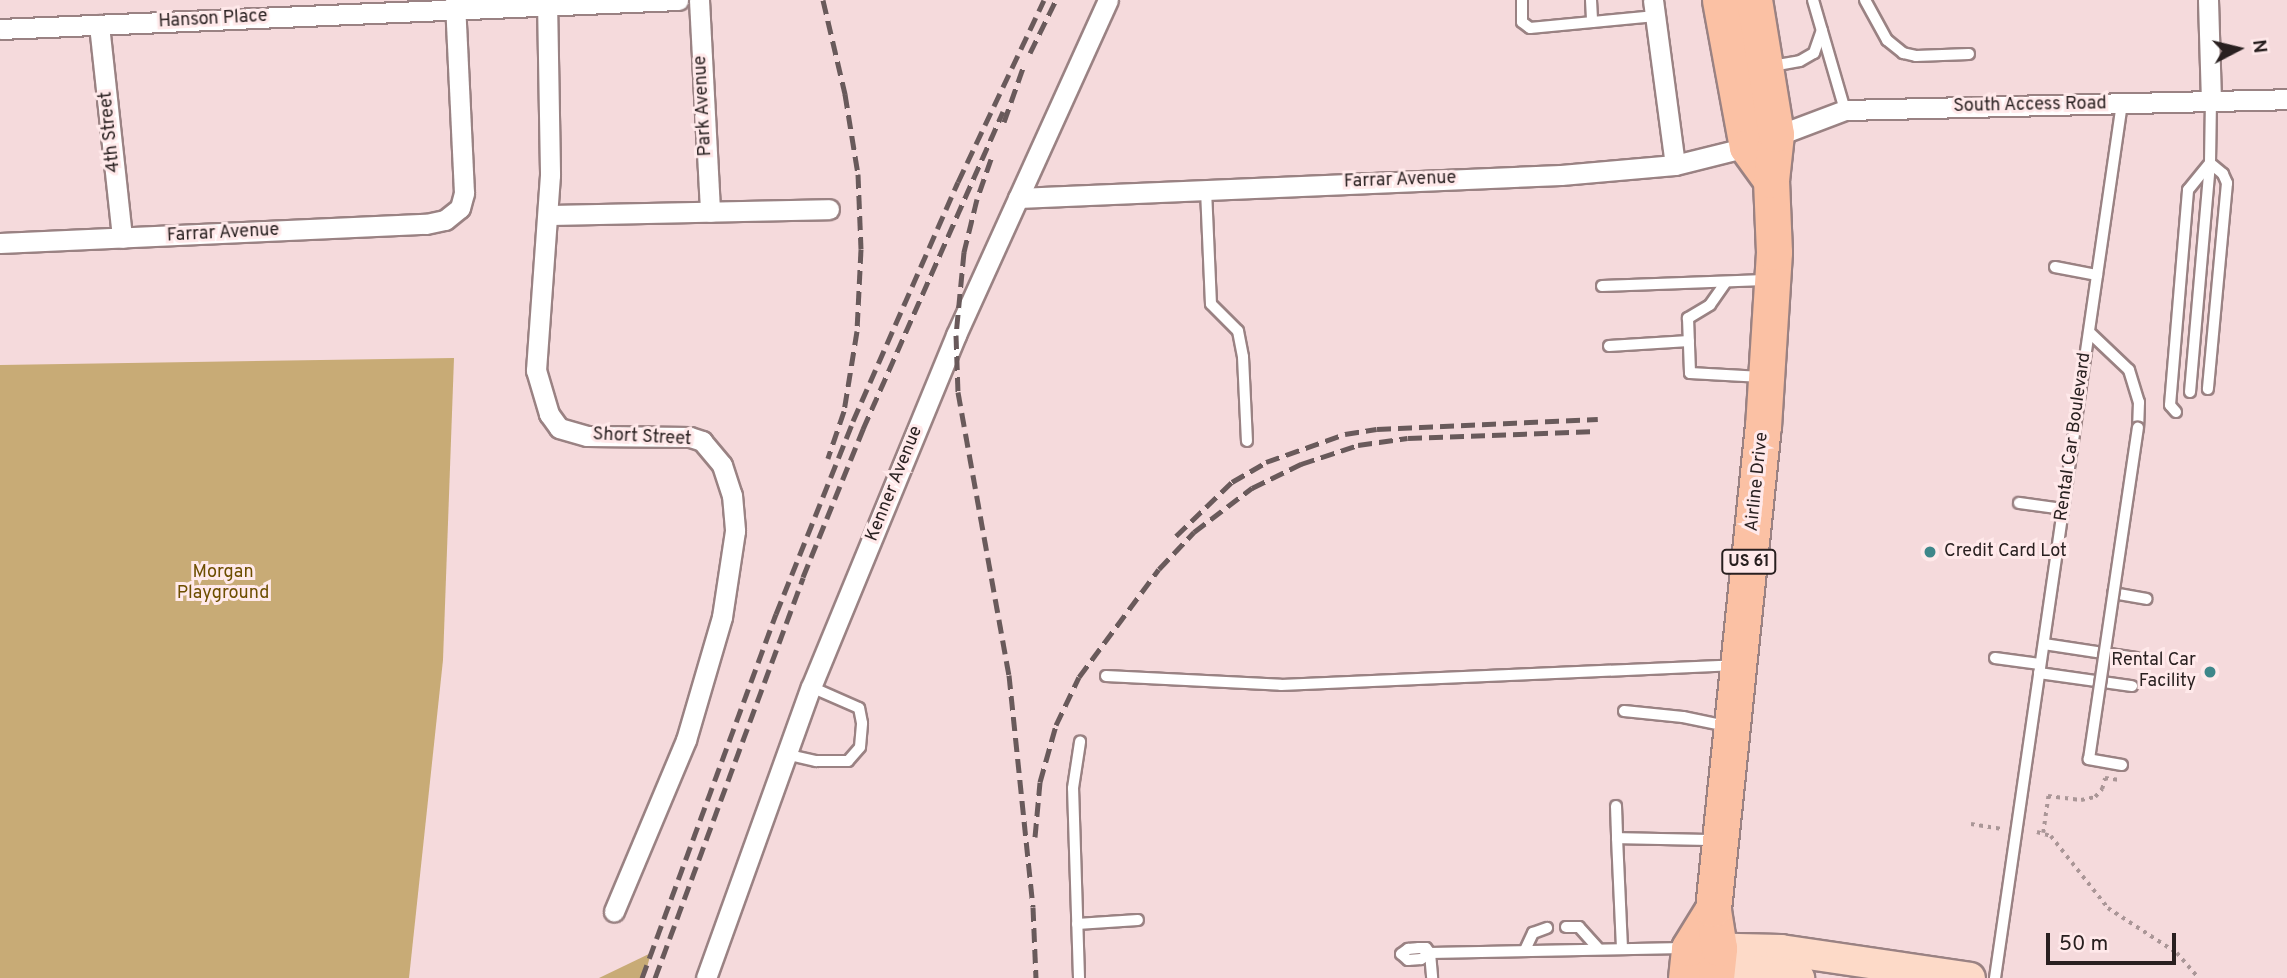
<!DOCTYPE html>
<style>
body{margin:0}
#map{position:relative;width:2287px;height:978px;overflow:hidden;background:#f5dadc;font-family:Overpass,sans-serif}
div>[style]{position:absolute}
[style*='--x']{left:calc(var(--x)*1px);top:calc(var(--y)*1px);width:calc(var(--w)*1px);rotate:calc(var(--a)*1deg)}
.green>*{inset:0;background:#c8ab76}
.path>*{height:3.5px;margin-top:-1.75px;transform-origin:0;background:repeating-linear-gradient(90deg,#aa9697 0 3.5px,transparent 0 8.5px)}
.roads{filter:drop-shadow(2px 0 #9a8283) drop-shadow(-2px 0 #9a8283) drop-shadow(0 2px #9a8283) drop-shadow(0 -2px #9a8283)}
.lane>*{height:10px;margin:-5px;padding:0 5px;transform-origin:5px;border-radius:5px;background:#fff}
.street>*{height:19px;margin:-9.5px;padding:0 9.5px;transform-origin:9.5px;border-radius:9.5px;background:#fff}
.primary>*{height:30px;margin:-15px;padding:0 15px;transform-origin:15px;border-radius:15px;background:#fddac8}
.highway>*{height:35px;margin:-17.5px;padding:0 17.5px;transform-origin:17.5px;border-radius:17.5px;background:#fbc1a4}
.rail>*{height:5px;margin-top:-2.5px;transform-origin:0;background:repeating-linear-gradient(90deg,#695a5b 0 14px,transparent 0 21px)}
.bridges{filter:drop-shadow(2px 0 #9a8283) drop-shadow(-2px 0 #9a8283) drop-shadow(0 2px #9a8283) drop-shadow(0 -2px #9a8283)}
.lane-bridge>*{height:10px;margin:-5px;padding:0 5px;transform-origin:5px;border-radius:5px;background:#fff}
.dots>*{width:19px;height:19px;translate:-50% -50%;box-sizing:border-box;border:4px solid #ffe9ea;border-radius:50%}
span{translate:-50% -50%;white-space:nowrap;text-align:center;line-height:1.15;-webkit-text-stroke:6px #ffe9ea;paint-order:stroke}
.shield-label span{padding:2px 5px;background:#ffe9ea;border:2px solid;border-radius:5px;-webkit-text-stroke-width:0}
.shield-label{font-size:16px;color:#292020;font-weight:700}
.street-label{font-size:18px;color:#292020}
.poi-label{font-size:18px;color:#292020}
.left{translate:0 -50%;text-align:left}
.right{translate:-100% -50%;text-align:right}
.park-label{font-size:18px;color:#6d4e00}
.north{position:absolute;left:2203px;top:14px;width:70px;height:70px;-webkit-text-stroke:5px #ffe9ea;paint-order:stroke;rotate:83deg;font-size:19px;font-weight:700;line-height:28px;text-align:center;color:#292020}
.north::after{content:'';display:block;margin:auto;width:24px;height:32px;background:#292020;clip-path:polygon(50% 0,100% 100%,50% 72%,0 100%)}
.scale{position:absolute;left:2046px;top:933px;width:130px;height:32px;box-sizing:border-box;border:4px solid #292020;border-top:0;padding-left:9px;font-size:21px;line-height:24px;white-space:nowrap;color:#292020;-webkit-text-stroke:5px #ffe9ea;paint-order:stroke}
</style>
<div id="map">
<div class="green">
<i style="clip-path:polygon(454px 358px,443px 660px,409px 978px,0 978px,0 365px)"></i>
<i style="clip-path:polygon(651px 953px,644px 978px,599px 978px)"></i>
</div>
<div class="path">
<i style="--x:1971;--y:824;--w:33;--a:9"></i>
<i style="--x:2037;--y:832;--w:15;--a:16"></i>
<i style="--x:2051;--y:836;--w:92;--a:51.6"></i>
<i style="--x:2108;--y:908;--w:82;--a:33.1"></i>
<i style="--x:2177;--y:953;--w:33;--a:49"></i>
<i style="--x:2043;--y:833;--w:37;--a:-82"></i>
<i style="--x:2048;--y:796;--w:33;--a:7"></i>
<i style="--x:2081;--y:800;--w:14;--a:-12"></i>
<i style="--x:2095;--y:797;--w:11;--a:-49"></i>
<i style="--x:2102;--y:789;--w:11;--a:-75"></i>
<i style="--x:2105;--y:778;--w:15;--a:8"></i>
</div>
<div class="roads">
<div class="lane">
<i style="--x:1522;--y:0;--w:22;--a:90"></i>
<i style="--x:1522;--y:22;--w:10;--a:37"></i>
<i style="--x:1530;--y:28;--w:126;--a:-5.5"></i>
<i style="--x:1591;--y:0;--w:22;--a:87"></i>
<i style="--x:1813;--y:0;--w:115;--a:73.8"></i>
<i style="--x:1865;--y:0;--w:46;--a:61.2"></i>
<i style="--x:1887;--y:40;--w:21;--a:39"></i>
<i style="--x:1903;--y:53;--w:13;--a:13"></i>
<i style="--x:1916;--y:56;--w:53;--a:-2.2"></i>
<i style="--x:1772;--y:66;--w:28;--a:-10"></i>
<i style="--x:1800;--y:61;--w:16;--a:-30"></i>
<i style="--x:1814;--y:53;--w:24;--a:-71"></i>
<i style="--x:1206;--y:190;--w:114;--a:87.5"></i>
<i style="--x:1211;--y:304;--w:38;--a:45"></i>
<i style="--x:1238;--y:331;--w:26;--a:79"></i>
<i style="--x:1243;--y:357;--w:84;--a:87.3"></i>
<i style="--x:2055;--y:267;--w:43;--a:10.8"></i>
<i style="--x:1726;--y:282;--w:28;--a:125"></i>
<i style="--x:1710;--y:305;--w:26;--a:149"></i>
<i style="--x:1688;--y:318;--w:55;--a:87.9"></i>
<i style="--x:1690;--y:373;--w:72;--a:3.2"></i>
<i style="--x:1602;--y:286;--w:163;--a:-2.1"></i>
<i style="--x:2089;--y:332;--w:55;--a:43.5"></i>
<i style="--x:2129;--y:370;--w:34;--a:73"></i>
<i style="--x:2139;--y:402;--w:26;--a:92"></i>
<i style="--x:1609;--y:346;--w:80;--a:-3.6"></i>
<i style="--x:2190;--y:392;--w:230;--a:-85"></i>
<i style="--x:2210;--y:163;--w:62;--a:-89.1"></i>
<i style="--x:2176;--y:412;--w:9;--a:-131"></i>
<i style="--x:2170;--y:405;--w:216;--a:-85.2"></i>
<i style="--x:2188;--y:190;--w:35;--a:-51"></i>
<i style="--x:2210;--y:163;--w:17;--a:40"></i>
<i style="--x:2223;--y:174;--w:10;--a:66"></i>
<i style="--x:2227;--y:183;--w:207;--a:95.3"></i>
<i style="--x:2019;--y:503;--w:44;--a:7.8"></i>
<i style="--x:2113;--y:593;--w:34;--a:10"></i>
<i style="--x:2044;--y:644;--w:93;--a:8.7"></i>
<i style="--x:1995;--y:658;--w:45;--a:7.6"></i>
<i style="--x:2039;--y:673;--w:94;--a:8"></i>
<i style="--x:1106;--y:676;--w:175;--a:2.9"></i>
<i style="--x:1281;--y:685;--w:450;--a:-2.5"></i>
<i style="--x:1624;--y:711;--w:59;--a:5.8"></i>
<i style="--x:1683;--y:717;--w:45;--a:11.6"></i>
<i style="--x:785;--y:754;--w:32;--a:13"></i>
<i style="--x:816;--y:761;--w:32;--a:0"></i>
<i style="--x:848;--y:761;--w:18;--a:-49"></i>
<i style="--x:860;--y:747;--w:24;--a:-85"></i>
<i style="--x:862;--y:723;--w:15;--a:-101"></i>
<i style="--x:859;--y:708;--w:52;--a:-156.4"></i>
<i style="--x:1616;--y:806;--w:32;--a:88"></i>
<i style="--x:1077;--y:924;--w:61;--a:-3.8"></i>
<i style="--x:1566;--y:927;--w:13;--a:0"></i>
<i style="--x:1579;--y:927;--w:28;--a:48"></i>
<i style="--x:1622;--y:948;--w:110;--a:-92.6"></i>
<i style="--x:1617;--y:838;--w:99;--a:1.2"></i>
<i style="--x:1525;--y:950;--w:19;--a:-65"></i>
<i style="--x:1533;--y:933;--w:15;--a:-20"></i>
<i style="--x:1430;--y:953;--w:11;--a:146"></i>
<i style="--x:1421;--y:959;--w:13;--a:176"></i>
<i style="--x:1408;--y:960;--w:9;--a:-139"></i>
<i style="--x:1401;--y:954;--w:9;--a:-36"></i>
<i style="--x:1408;--y:949;--w:11;--a:-5"></i>
<i style="--x:1419;--y:948;--w:7;--a:0"></i>
<i style="--x:1426;--y:948;--w:6;--a:51"></i>
<i style="--x:1430;--y:953;--w:254;--a:-1.1"></i>
<i style="--x:1430;--y:953;--w:25;--a:85"></i>
<i style="--x:1079;--y:978;--w:190;--a:-91.8"></i>
<i style="--x:1073;--y:788;--w:47;--a:-81.3"></i>
<i style="--x:1995;--y:978;--w:884;--a:-81.74"></i>
</div>
<div class="street">
<i style="--x:547;--y:0;--w:175;--a:89"></i>
<i style="--x:550;--y:175;--w:196;--a:94.1"></i>
<i style="--x:536;--y:370;--w:46;--a:73.5"></i>
<i style="--x:549;--y:414;--w:17;--a:54"></i>
<i style="--x:559;--y:428;--w:29;--a:16"></i>
<i style="--x:587;--y:436;--w:103;--a:0.6"></i>
<i style="--x:690;--y:437;--w:13;--a:18"></i>
<i style="--x:702;--y:441;--w:31;--a:50"></i>
<i style="--x:722;--y:465;--w:32;--a:72"></i>
<i style="--x:732;--y:495;--w:36;--a:85"></i>
<i style="--x:735;--y:531;--w:87;--a:98.6"></i>
<i style="--x:722;--y:617;--w:128;--a:106.3"></i>
<i style="--x:686;--y:740;--w:186;--a:112.8"></i>
<i style="--x:699;--y:0;--w:212;--a:87"></i>
<i style="--x:1653;--y:0;--w:166;--a:82.4"></i>
<i style="--x:2208;--y:0;--w:101;--a:88.3"></i>
<i style="--x:99;--y:25;--w:214;--a:83.8"></i>
<i style="--x:0;--y:29;--w:679;--a:-2.45"></i>
<i style="--x:1018;--y:198;--w:543;--a:-2.43"></i>
<i style="--x:1561;--y:175;--w:114;--a:-5"></i>
<i style="--x:1675;--y:165;--w:74;--a:-14"></i>
<i style="--x:1747;--y:147;--w:105;--a:-20.7"></i>
<i style="--x:1845;--y:110;--w:442;--a:-1.4"></i>
<i style="--x:548;--y:215;--w:281;--a:-1.2"></i>
<i style="--x:0;--y:243;--w:426;--a:-2.6"></i>
<i style="--x:426;--y:224;--w:19;--a:-12"></i>
<i style="--x:445;--y:220;--w:19;--a:-39"></i>
<i style="--x:460;--y:208;--w:16;--a:-75"></i>
<i style="--x:464;--y:193;--w:193;--a:-92.7"></i>
<i style="--x:706;--y:978;--w:309;--a:-70.2"></i>
<i style="--x:811;--y:687;--w:381;--a:-67.6"></i>
<i style="--x:956;--y:335;--w:368;--a:-65.6"></i>
</div>
<div class="primary">
<i style="--x:1697;--y:948;--w:84;--a:1.4"></i>
<i style="--x:1781;--y:950;--w:191;--a:8.4"></i>
<i style="--x:1698;--y:955;--w:24;--a:36"></i>
<i style="--x:1717;--y:969;--w:67;--a:3.4"></i>
<i style="--x:1784;--y:973;--w:16;--a:18"></i>
</div>
<div class="highway">
<i style="--x:1720;--y:0;--w:149;--a:79.6"></i>
<i style="--x:1747;--y:147;--w:41;--a:54"></i>
<i style="--x:1686;--y:978;--w:30;--a:-84"></i>
<i style="--x:1689;--y:948;--w:46;--a:-58.4"></i>
<i style="--x:1716;--y:978;--w:30;--a:-84"></i>
<i style="--x:1719;--y:948;--w:39;--a:-99"></i>
<i style="--x:1713;--y:909;--w:485;--a:-84.1"></i>
<i style="--x:1763;--y:427;--w:175;--a:-86.4"></i>
<i style="--x:1774;--y:252;--w:72;--a:-92.4"></i>
<i style="--x:1771;--y:180;--w:46;--a:-83.8"></i>
<i style="--x:1776;--y:134;--w:136;--a:-99.3"></i>
</div>
</div>
<div class="rail">
<i style="--x:823;--y:0;--w:97;--a:76.8"></i>
<i style="--x:845;--y:94;--w:81;--a:80.8"></i>
<i style="--x:858;--y:174;--w:75;--a:87.7"></i>
<i style="--x:861;--y:249;--w:82;--a:92.8"></i>
<i style="--x:857;--y:331;--w:81;--a:99.2"></i>
<i style="--x:844;--y:411;--w:50;--a:108.8"></i>
<i style="--x:1030;--y:53;--w:59;--a:-63.9"></i>
<i style="--x:1004;--y:122;--w:60;--a:-70.7"></i>
<i style="--x:991;--y:159;--w:42;--a:109.3"></i>
<i style="--x:977;--y:199;--w:55;--a:103.8"></i>
<i style="--x:964;--y:252;--w:83;--a:95.5"></i>
<i style="--x:956;--y:335;--w:57;--a:88"></i>
<i style="--x:958;--y:392;--w:288;--a:79.8"></i>
<i style="--x:1009;--y:675;--w:233;--a:84.1"></i>
<i style="--x:1033;--y:907;--w:71;--a:87.6"></i>
<i style="--x:1176;--y:536;--w:78;--a:-44"></i>
<i style="--x:1232;--y:482;--w:39;--a:-30"></i>
<i style="--x:1266;--y:462;--w:84;--a:-19.5"></i>
<i style="--x:1345;--y:434;--w:32;--a:-9"></i>
<i style="--x:1377;--y:429;--w:221;--a:-2.6"></i>
<i style="--x:1035;--y:837;--w:55;--a:-84.8"></i>
<i style="--x:1040;--y:782;--w:59;--a:-74.3"></i>
<i style="--x:1056;--y:725;--w:53;--a:-64.4"></i>
<i style="--x:1079;--y:677;--w:134;--a:-53.5"></i>
<i style="--x:1159;--y:569;--w:51;--a:-46.6"></i>
<i style="--x:1194;--y:532;--w:73;--a:-37.2"></i>
<i style="--x:1252;--y:488;--w:55;--a:-26.1"></i>
<i style="--x:1301;--y:464;--w:60;--a:-18.4"></i>
<i style="--x:1358;--y:445;--w:50;--a:-8"></i>
<i style="--x:1408;--y:438;--w:189;--a:-2.1"></i>
<i style="--x:642;--y:978;--w:388;--a:-69.8"></i>
<i style="--x:776;--y:614;--w:208;--a:-68.2"></i>
<i style="--x:853;--y:421;--w:261;--a:-66.3"></i>
<i style="--x:958;--y:182;--w:201;--a:-64.7"></i>
<i style="--x:655;--y:978;--w:427;--a:-69.7"></i>
<i style="--x:803;--y:577;--w:160;--a:-67.9"></i>
<i style="--x:863;--y:429;--w:347;--a:-66.2"></i>
</div>
<div class="bridges">
<div class="lane-bridge">
<i style="--x:2122;--y:765;--w:34;--a:-170"></i>
<i style="--x:2089;--y:759;--w:335;--a:-81.6"></i>
</div>
</div>
<div class="dots">
<i style="left:1930px;top:552px;background:#3e878a"></i>
<i style="left:2210px;top:672px;background:#3e878a"></i>
</div>
<div class="shield-label">
<span style="left:1749px;top:562px">US 61</span>
</div>
<div class="street-label">
<span style="left:213px;top:20px;rotate:-3deg">Hanson Place</span>
<span style="left:704px;top:106px;rotate:-93deg">Park Avenue</span>
<span style="left:2030px;top:106px;rotate:-1deg">South Access Road</span>
<span style="left:111px;top:132px;rotate:-96deg">4th Street</span>
<span style="left:1400px;top:181px;rotate:-2deg">Farrar Avenue</span>
<span style="left:223px;top:234px;rotate:-3deg">Farrar Avenue</span>
<span style="left:2074px;top:437px;rotate:-82deg">Rental Car Boulevard</span>
<span style="left:642px;top:438px;rotate:3deg">Short Street</span>
<span style="left:1758px;top:482px;rotate:-84deg">Airline Drive</span>
<span style="left:895px;top:484px;rotate:-68deg">Kenner Avenue</span>
</div>
<div class="poi-label">
<span class="left" style="left:1944px;top:552px">Credit Card Lot</span>
<span class="right" style="left:2196px;top:672px">Rental Car<br>Facility</span>
</div>
<div class="park-label">
<span style="left:223px;top:584px">Morgan<br>Playground</span>
</div>
<div class="north">N</div>
<div class="scale">50 m</div>
</div>
